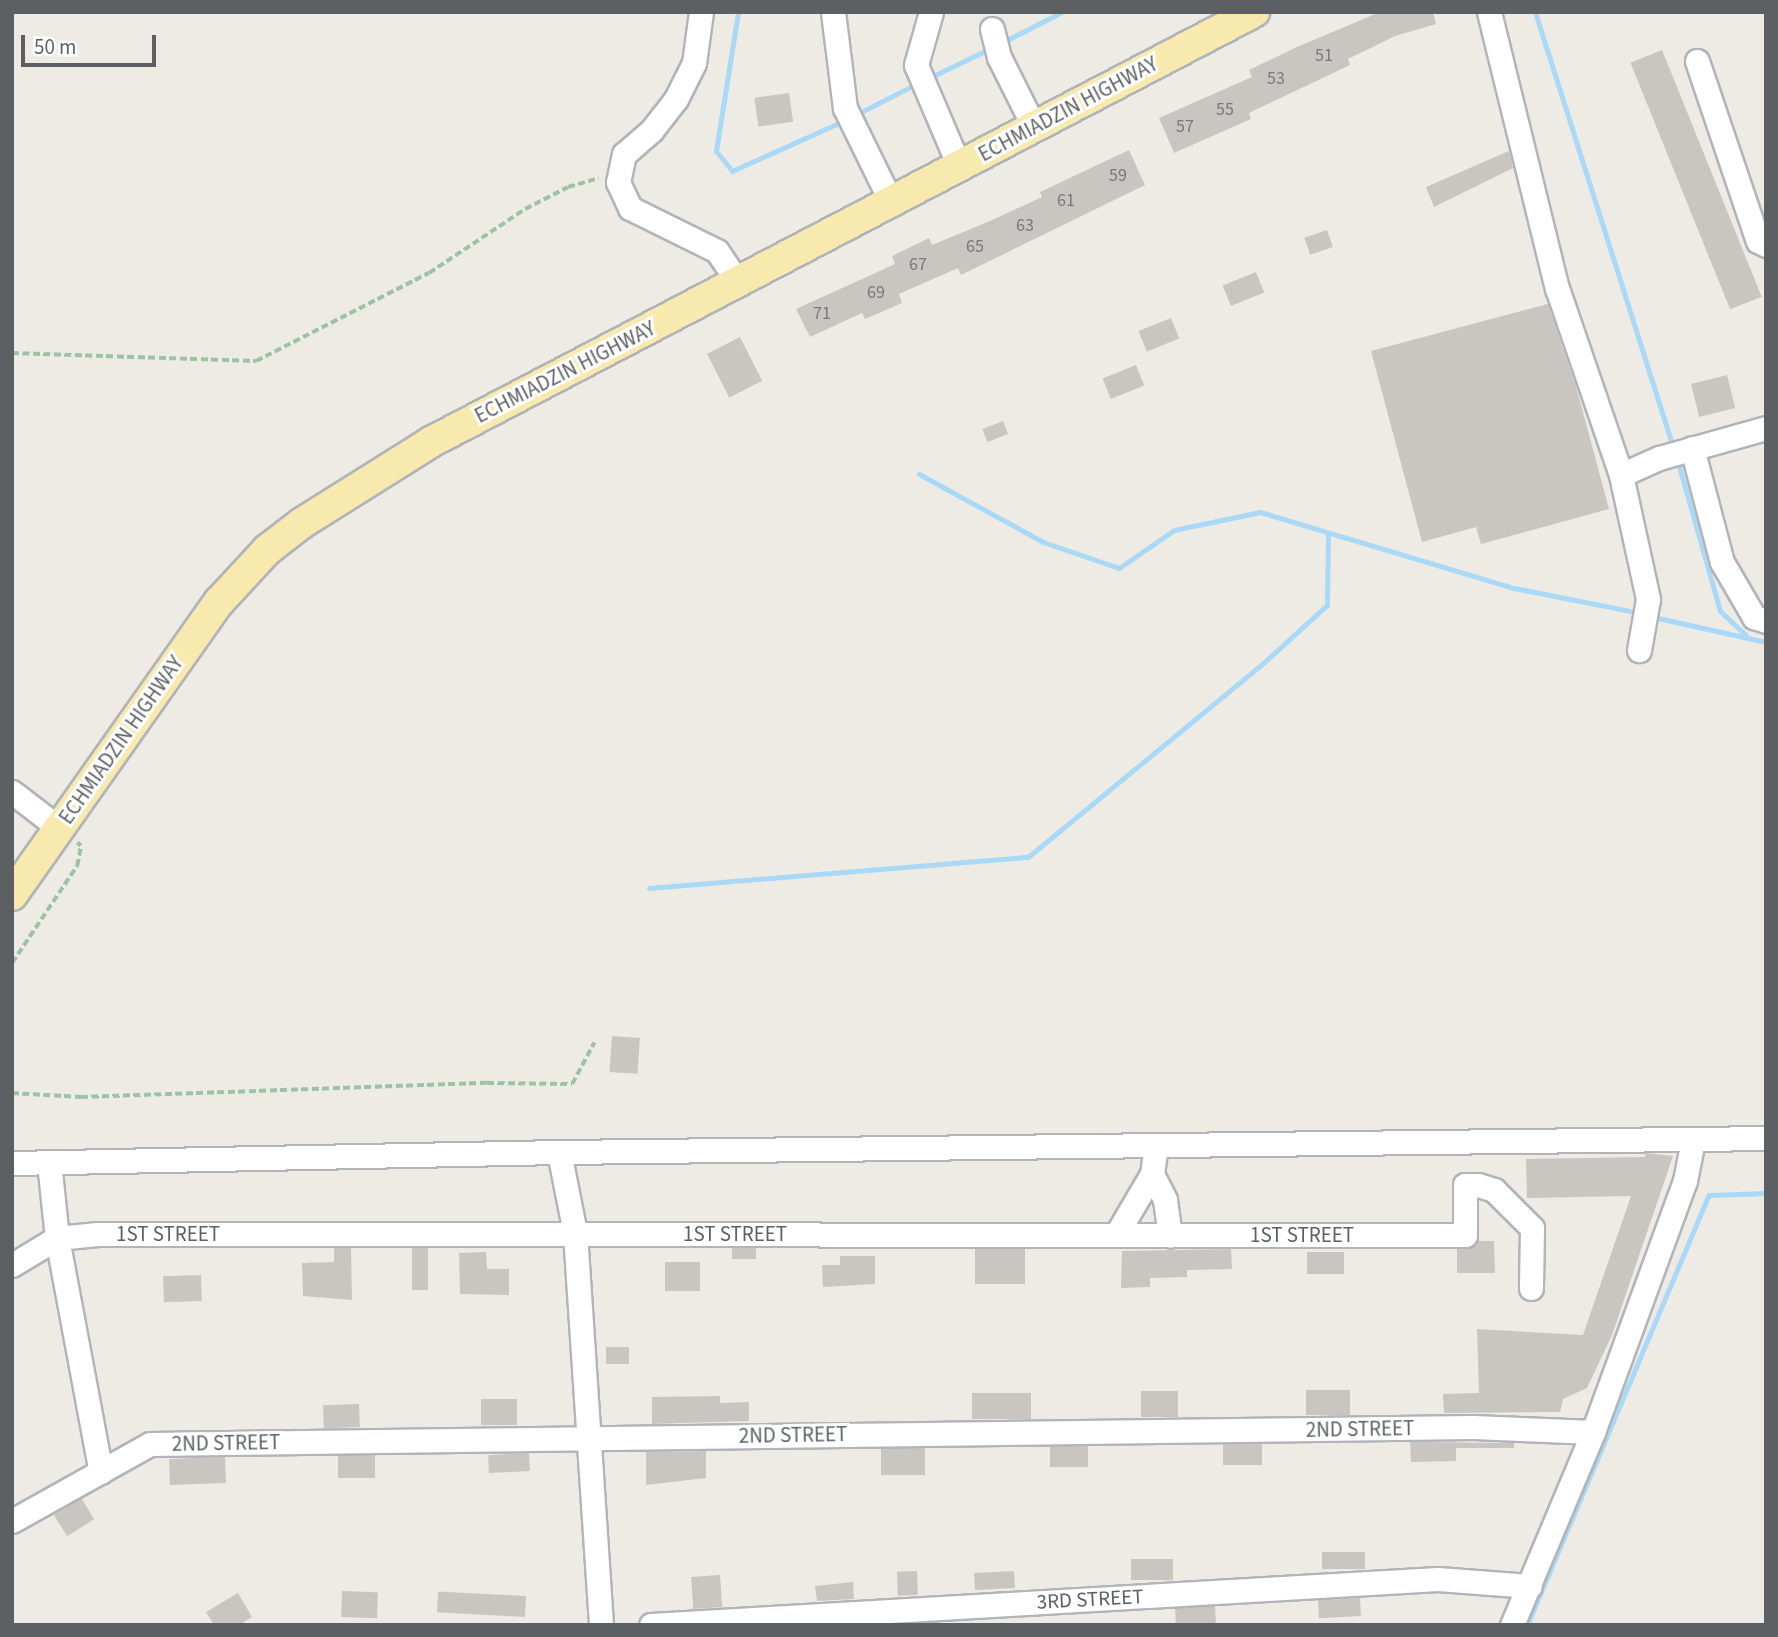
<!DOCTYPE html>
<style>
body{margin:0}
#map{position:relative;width:1778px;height:1637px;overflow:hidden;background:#edebe4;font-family:"Source Sans 3",sans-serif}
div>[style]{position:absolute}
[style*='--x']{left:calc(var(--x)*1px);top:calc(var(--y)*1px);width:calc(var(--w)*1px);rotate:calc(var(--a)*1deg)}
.stream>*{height:5px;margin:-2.5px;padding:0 2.5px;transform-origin:2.5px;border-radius:2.5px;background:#aad9f7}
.building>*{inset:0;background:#c9c6c1;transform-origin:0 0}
.path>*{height:3.5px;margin-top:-1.75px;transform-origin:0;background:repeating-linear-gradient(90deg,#9cc3a6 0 7px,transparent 0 10.5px)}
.roads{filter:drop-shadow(2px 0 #b1b4b8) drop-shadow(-2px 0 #b1b4b8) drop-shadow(0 2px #b1b4b8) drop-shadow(0 -2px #b1b4b8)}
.minor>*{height:23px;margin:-11.5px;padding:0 11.5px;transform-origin:11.5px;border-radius:11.5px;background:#fff}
.major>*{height:30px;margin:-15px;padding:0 15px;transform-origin:15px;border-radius:15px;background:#f8e9af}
span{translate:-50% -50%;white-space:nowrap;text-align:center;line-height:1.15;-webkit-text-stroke:6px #fff;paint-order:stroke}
.number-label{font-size:18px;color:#777a7a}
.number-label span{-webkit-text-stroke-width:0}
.street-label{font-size:21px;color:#5c6063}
.frame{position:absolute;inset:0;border:14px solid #5c6063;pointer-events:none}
.scale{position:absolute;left:21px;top:35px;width:135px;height:32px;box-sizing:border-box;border:4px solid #5c6063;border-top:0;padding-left:9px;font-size:21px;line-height:24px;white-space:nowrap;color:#5c6063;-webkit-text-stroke:5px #fff;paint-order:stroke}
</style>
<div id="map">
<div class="stream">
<i style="--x:738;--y:12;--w:141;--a:99"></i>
<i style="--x:716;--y:151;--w:26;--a:51"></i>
<i style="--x:732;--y:171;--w:122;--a:-24.2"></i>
<i style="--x:1535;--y:12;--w:456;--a:72.4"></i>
<i style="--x:1003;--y:42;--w:66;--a:-27"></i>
<i style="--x:927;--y:79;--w:71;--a:-25.8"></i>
<i style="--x:855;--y:115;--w:71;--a:-26.9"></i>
<i style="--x:1677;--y:459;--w:158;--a:74.2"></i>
<i style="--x:1720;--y:611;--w:35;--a:43"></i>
<i style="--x:919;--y:474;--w:141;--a:28.7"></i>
<i style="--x:1043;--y:542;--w:80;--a:18.9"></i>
<i style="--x:1119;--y:568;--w:67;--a:-34.6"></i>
<i style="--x:1174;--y:530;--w:88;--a:-11.8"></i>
<i style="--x:1260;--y:512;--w:265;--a:16.7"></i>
<i style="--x:1514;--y:588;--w:128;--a:11.2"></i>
<i style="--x:1649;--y:616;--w:120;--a:12.5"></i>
<i style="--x:649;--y:888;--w:380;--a:-4.7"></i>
<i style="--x:1028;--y:857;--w:302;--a:-39.5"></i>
<i style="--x:1261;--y:665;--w:89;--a:-42.3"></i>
<i style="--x:1327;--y:605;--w:71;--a:-89.2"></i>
<i style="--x:1527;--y:1625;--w:467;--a:-67.1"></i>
<i style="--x:1709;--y:1195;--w:57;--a:-2"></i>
</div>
<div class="building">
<i style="clip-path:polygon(1380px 12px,1433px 12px,1436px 24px,1395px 36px,1348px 59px,1350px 65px,1249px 113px,1251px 119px,1174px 153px,1159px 118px,1252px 77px,1249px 70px,1297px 47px)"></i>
<i style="left:1662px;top:50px;width:266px;height:34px;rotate:68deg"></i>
<i style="left:789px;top:93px;width:29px;height:35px;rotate:82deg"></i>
<i style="clip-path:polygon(1129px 150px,1145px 185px,961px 275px,958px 268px,899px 294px,902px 303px,865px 319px,862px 313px,810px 337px,796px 309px,895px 264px,892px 256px,929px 238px,932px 245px,990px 221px,1042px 197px,1040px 192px)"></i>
<i style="clip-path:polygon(1509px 151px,1513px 168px,1434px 207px,1426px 187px)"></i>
<i style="left:1327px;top:230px;width:18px;height:24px;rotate:71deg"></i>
<i style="left:1256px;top:272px;width:22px;height:36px;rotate:68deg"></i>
<i style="clip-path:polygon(1548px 304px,1577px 390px,1609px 509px,1481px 544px,1476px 527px,1422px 542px,1371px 351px)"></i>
<i style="left:1171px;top:318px;width:22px;height:35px;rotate:68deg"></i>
<i style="left:740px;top:337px;width:49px;height:37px;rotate:63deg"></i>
<i style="left:1136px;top:365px;width:22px;height:36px;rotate:68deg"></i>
<i style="left:1727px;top:375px;width:34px;height:37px;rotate:76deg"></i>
<i style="left:1003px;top:421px;width:14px;height:22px;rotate:69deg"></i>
<i style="left:612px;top:1036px;width:28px;height:36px;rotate:4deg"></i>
<i style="clip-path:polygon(1646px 1153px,1673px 1156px,1612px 1335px,1587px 1388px,1563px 1399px,1560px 1412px,1444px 1413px,1443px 1394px,1479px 1393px,1477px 1329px,1583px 1335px,1631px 1196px,1527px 1198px,1526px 1159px,1645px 1157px)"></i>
<i style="clip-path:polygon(1478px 1241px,1494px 1241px,1495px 1273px,1457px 1273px,1457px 1249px,1471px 1247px)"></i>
<i style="clip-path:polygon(334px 1248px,351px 1248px,352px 1300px,303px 1296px,302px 1263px,334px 1262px)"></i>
<i style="left:412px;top:1248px;width:16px;height:42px"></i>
<i style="left:732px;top:1248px;width:24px;height:11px"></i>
<i style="left:975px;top:1249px;width:50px;height:35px"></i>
<i style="clip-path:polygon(1231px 1249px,1232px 1269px,1187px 1270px,1187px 1277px,1150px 1278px,1150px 1287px,1121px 1288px,1122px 1251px)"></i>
<i style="clip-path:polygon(486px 1252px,487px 1269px,509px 1269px,509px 1295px,460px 1294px,459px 1253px)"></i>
<i style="left:1344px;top:1252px;width:22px;height:37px;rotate:90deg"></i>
<i style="clip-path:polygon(840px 1256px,875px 1256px,875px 1284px,823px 1287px,822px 1265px,840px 1265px)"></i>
<i style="left:700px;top:1262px;width:29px;height:35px;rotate:90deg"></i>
<i style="left:201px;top:1275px;width:26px;height:38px;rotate:88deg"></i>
<i style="left:606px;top:1347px;width:23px;height:17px"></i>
<i style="left:1306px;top:1390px;width:44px;height:25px"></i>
<i style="left:1141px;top:1391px;width:37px;height:26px"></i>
<i style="left:972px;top:1393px;width:59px;height:26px"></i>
<i style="clip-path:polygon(720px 1396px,720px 1403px,749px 1402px,749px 1421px,652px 1424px,652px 1397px)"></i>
<i style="left:517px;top:1399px;width:26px;height:36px;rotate:90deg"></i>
<i style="left:359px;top:1404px;width:23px;height:36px;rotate:88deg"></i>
<i style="clip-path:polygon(1410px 1442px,1514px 1443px,1514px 1448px,1456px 1448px,1456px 1461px,1411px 1462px)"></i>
<i style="left:1223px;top:1444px;width:39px;height:21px"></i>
<i style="left:1050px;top:1446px;width:38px;height:21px"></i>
<i style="left:925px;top:1448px;width:27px;height:44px;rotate:90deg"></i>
<i style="clip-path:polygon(706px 1451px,706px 1478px,646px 1485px,646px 1452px)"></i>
<i style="left:529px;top:1453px;width:18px;height:41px;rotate:87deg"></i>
<i style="left:375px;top:1455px;width:23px;height:37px;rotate:90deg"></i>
<i style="left:225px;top:1457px;width:26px;height:56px;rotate:88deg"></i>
<i style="left:81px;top:1498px;width:25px;height:32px;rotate:58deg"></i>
<i style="left:1365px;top:1552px;width:17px;height:43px;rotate:90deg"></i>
<i style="left:1173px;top:1559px;width:21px;height:42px;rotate:90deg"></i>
<i style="left:917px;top:1571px;width:24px;height:20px;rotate:88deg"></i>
<i style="left:1014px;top:1571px;width:17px;height:40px;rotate:87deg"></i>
<i style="left:720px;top:1575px;width:32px;height:29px;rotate:86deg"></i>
<i style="clip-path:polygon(853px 1582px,854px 1599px,817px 1601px,815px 1586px)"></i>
<i style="left:342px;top:1591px;width:36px;height:26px;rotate:2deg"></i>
<i style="clip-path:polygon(238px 1593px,252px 1617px,239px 1625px,214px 1625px,206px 1612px)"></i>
<i style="left:526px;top:1596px;width:21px;height:88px;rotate:93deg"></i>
<i style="left:1360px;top:1598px;width:18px;height:42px;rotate:87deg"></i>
<i style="left:1215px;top:1606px;width:18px;height:40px;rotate:87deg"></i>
</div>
<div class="path">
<i style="--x:12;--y:353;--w:244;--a:1.9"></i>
<i style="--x:256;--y:361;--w:194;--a:-27"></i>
<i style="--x:429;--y:273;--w:115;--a:-33.7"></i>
<i style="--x:525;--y:209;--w:48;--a:-27.1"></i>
<i style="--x:568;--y:187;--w:32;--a:-16"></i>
<i style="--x:12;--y:963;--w:117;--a:-56.2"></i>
<i style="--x:77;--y:866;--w:20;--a:-79"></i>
<i style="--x:81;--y:846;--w:5;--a:-143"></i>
<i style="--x:12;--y:1093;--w:69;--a:3.3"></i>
<i style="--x:81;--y:1097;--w:406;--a:-2"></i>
<i style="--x:487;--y:1083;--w:85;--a:0.7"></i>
<i style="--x:572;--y:1084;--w:47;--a:-61.8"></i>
</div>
<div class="roads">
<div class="minor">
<i style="--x:701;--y:12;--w:51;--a:97.8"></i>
<i style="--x:694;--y:63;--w:40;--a:116.6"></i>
<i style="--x:676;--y:99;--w:39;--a:128"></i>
<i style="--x:652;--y:130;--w:37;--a:139"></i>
<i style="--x:624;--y:154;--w:29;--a:102"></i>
<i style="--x:618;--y:182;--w:29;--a:65"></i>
<i style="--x:630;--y:208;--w:97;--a:26.3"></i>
<i style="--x:717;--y:251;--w:36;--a:56"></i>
<i style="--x:833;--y:12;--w:97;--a:82.9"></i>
<i style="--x:845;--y:108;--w:105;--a:63.9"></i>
<i style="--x:931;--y:12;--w:55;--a:105.8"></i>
<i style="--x:916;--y:65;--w:110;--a:66.9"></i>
<i style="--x:1489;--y:12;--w:284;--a:76.2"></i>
<i style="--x:1557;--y:288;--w:198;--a:71.1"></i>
<i style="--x:1621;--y:475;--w:42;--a:-24.1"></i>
<i style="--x:1659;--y:458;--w:111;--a:-15.7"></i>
<i style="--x:992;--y:29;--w:29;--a:76"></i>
<i style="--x:999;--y:57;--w:78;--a:63.4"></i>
<i style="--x:1697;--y:61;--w:190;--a:71.3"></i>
<i style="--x:1758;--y:241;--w:9;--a:27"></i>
<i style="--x:1692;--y:448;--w:118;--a:75.3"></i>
<i style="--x:1722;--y:562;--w:64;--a:59.8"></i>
<i style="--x:1754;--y:617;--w:13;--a:18"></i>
<i style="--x:1621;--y:475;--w:127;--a:77.7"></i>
<i style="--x:1648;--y:599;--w:52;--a:100"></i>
<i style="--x:12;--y:792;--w:59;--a:37.5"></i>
<i style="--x:559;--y:1152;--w:83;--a:78.8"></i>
<i style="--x:575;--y:1233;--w:393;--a:86.2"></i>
<i style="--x:49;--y:1162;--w:76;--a:84"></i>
<i style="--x:57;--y:1238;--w:238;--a:79.4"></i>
<i style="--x:12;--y:1163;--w:547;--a:-1.15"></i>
<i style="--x:559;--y:1152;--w:1207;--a:-0.66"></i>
<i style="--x:1152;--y:1174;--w:29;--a:63"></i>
<i style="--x:1165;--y:1200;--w:36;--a:82"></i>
<i style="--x:1116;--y:1235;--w:71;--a:-59.5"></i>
<i style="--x:1152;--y:1174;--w:28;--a:-82"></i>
<i style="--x:12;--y:1265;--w:52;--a:-31"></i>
<i style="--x:57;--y:1238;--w:41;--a:-5.6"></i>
<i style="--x:98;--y:1234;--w:1367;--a:0.04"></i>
<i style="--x:1465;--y:1235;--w:50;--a:-90"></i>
<i style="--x:1465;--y:1185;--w:13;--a:0"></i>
<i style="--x:1478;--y:1185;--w:17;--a:17"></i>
<i style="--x:1494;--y:1190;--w:54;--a:45"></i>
<i style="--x:1532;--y:1228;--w:60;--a:91"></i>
<i style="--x:12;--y:1521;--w:158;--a:-29.2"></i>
<i style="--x:150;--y:1444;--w:1323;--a:-0.74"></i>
<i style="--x:1473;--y:1427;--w:120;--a:2.4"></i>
<i style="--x:651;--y:1625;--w:788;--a:-3.35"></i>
<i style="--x:1438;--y:1579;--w:92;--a:4.4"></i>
<i style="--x:1512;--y:1625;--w:209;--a:-67.2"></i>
<i style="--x:1593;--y:1432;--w:267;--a:-69.9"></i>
<i style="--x:1685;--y:1181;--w:42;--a:-79"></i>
</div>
<div class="major">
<i style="--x:12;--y:895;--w:359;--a:-54.8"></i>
<i style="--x:219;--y:602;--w:71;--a:-47.3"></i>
<i style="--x:267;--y:550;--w:44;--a:-37.6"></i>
<i style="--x:302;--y:523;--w:152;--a:-32.1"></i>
<i style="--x:431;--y:442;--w:929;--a:-27.59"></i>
</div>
</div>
<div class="number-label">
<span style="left:1324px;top:56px">51</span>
<span style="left:1276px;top:79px">53</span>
<span style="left:1225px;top:110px">55</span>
<span style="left:1185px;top:127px">57</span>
<span style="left:1118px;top:176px">59</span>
<span style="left:1066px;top:201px">61</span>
<span style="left:1025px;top:226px">63</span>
<span style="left:975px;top:247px">65</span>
<span style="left:918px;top:265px">67</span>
<span style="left:876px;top:293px">69</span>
<span style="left:822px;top:314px">71</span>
</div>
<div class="street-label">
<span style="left:1068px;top:109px;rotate:-28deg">ECHMIADZIN HIGHWAY</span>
<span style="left:565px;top:372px;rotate:-27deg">ECHMIADZIN HIGHWAY</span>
<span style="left:121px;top:740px;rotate:-55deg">ECHMIADZIN HIGHWAY</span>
<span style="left:168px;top:1234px">1ST STREET</span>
<span style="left:735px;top:1234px">1ST STREET</span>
<span style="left:1302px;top:1235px">1ST STREET</span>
<span style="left:1360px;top:1429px;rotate:-1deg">2ND STREET</span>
<span style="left:793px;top:1435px;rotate:-1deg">2ND STREET</span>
<span style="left:226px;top:1443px;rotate:-1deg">2ND STREET</span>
<span style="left:1090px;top:1599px;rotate:-3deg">3RD STREET</span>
</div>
<div class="frame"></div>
<div class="scale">50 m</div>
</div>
